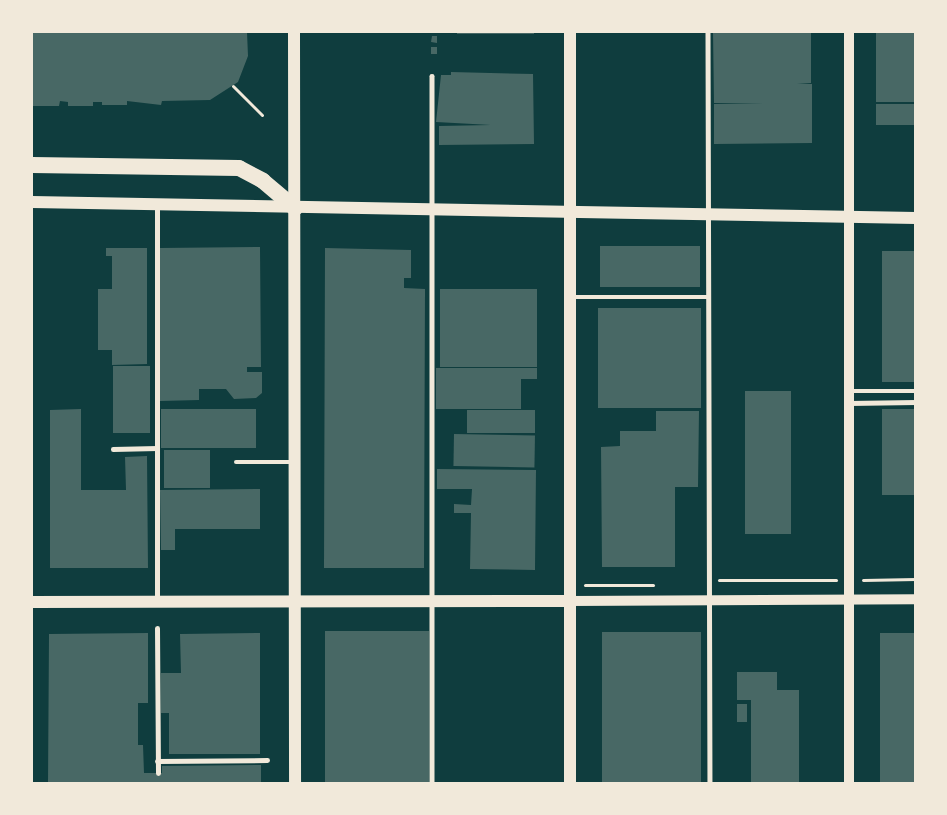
<!DOCTYPE html>
<style>
body{margin:0}
#map{position:relative;width:947px;height:815px;overflow:hidden;background:#0f3d3e;font-family:"Space Grotesk",sans-serif}
div>[style]{position:absolute}
[style*='--x']{left:calc(var(--x)*1px);top:calc(var(--y)*1px);width:calc(var(--w)*1px);rotate:calc(var(--a)*1deg)}
.building>*{inset:0;background:#486865;transform-origin:0 0}
.path>*{height:3px;margin:-1.5px;padding:0 1.5px;transform-origin:1.5px;border-radius:1.5px;background:#f1e9da}
.service>*{height:4.5px;margin:-2.25px;padding:0 2.25px;transform-origin:2.25px;border-radius:2.25px;background:#f1e9da}
.pedestrian>*{height:5px;margin:-2.5px;padding:0 2.5px;transform-origin:2.5px;border-radius:2.5px;background:#f1e9da}
.tertiary>*{height:10px;margin:-5px;padding:0 5px;transform-origin:5px;border-radius:5px;background:#f1e9da}
.secondary>*{height:12px;margin:-6px;padding:0 6px;transform-origin:6px;border-radius:6px;background:#f1e9da}
.motorway>*{height:16px;margin:-8px;padding:0 8px;transform-origin:8px;border-radius:8px;background:#f1e9da}
span{translate:-50% -50%;white-space:nowrap;text-align:center;line-height:1.15;-webkit-text-stroke:5px #f1e9da;paint-order:stroke}
.frame{position:absolute;inset:0;border:33px solid #f1e9da;pointer-events:none}
</style>
<div id="map">
<div class="building">
<i style="clip-path:polygon(32px 32px,247px 32px,248px 56px,238px 82px,210px 100px,162px 101px,161px 105px,127px 101px,127px 105px,102px 105px,102px 102px,93px 102px,93px 106px,68px 106px,68px 102px,60px 101px,59px 106px,33px 106px)"></i>
<i style="left:457px;top:32px;width:77px;height:2px"></i>
<i style="clip-path:polygon(713px 32px,811px 32px,811px 83px,797px 84px,812px 84px,812px 143px,714px 144px,714px 104px,765px 103px,714px 103px)"></i>
<i style="left:876px;top:32px;width:40px;height:70px"></i>
<i style="clip-path:polygon(432px 36px,437px 36px,437px 43px,431px 42px)"></i>
<i style="left:431px;top:47px;width:6px;height:7px"></i>
<i style="clip-path:polygon(451px 72px,533px 74px,534px 144px,439px 145px,439px 126px,491px 125px,436px 122px,441px 75px,451px 75px)"></i>
<i style="left:876px;top:104px;width:40px;height:21px"></i>
<i style="left:700px;top:246px;width:41px;height:100px;rotate:90deg"></i>
<i style="clip-path:polygon(260px 247px,261px 367px,247px 367px,247px 372px,262px 372px,262px 393px,256px 398px,234px 399px,226px 389px,199px 389px,199px 400px,160px 401px,160px 248px)"></i>
<i style="clip-path:polygon(106px 248px,147px 248px,147px 364px,112px 365px,112px 350px,98px 350px,98px 289px,112px 289px,112px 256px,106px 256px)"></i>
<i style="clip-path:polygon(325px 248px,411px 250px,411px 278px,404px 278px,404px 288px,425px 289px,424px 568px,324px 568px)"></i>
<i style="left:882px;top:251px;width:34px;height:131px"></i>
<i style="left:440px;top:289px;width:97px;height:78px"></i>
<i style="left:598px;top:308px;width:103px;height:100px"></i>
<i style="left:113px;top:366px;width:37px;height:67px"></i>
<i style="clip-path:polygon(436px 368px,537px 368px,537px 379px,521px 379px,521px 409px,436px 409px)"></i>
<i style="left:745px;top:391px;width:46px;height:143px"></i>
<i style="clip-path:polygon(81px 409px,81px 490px,126px 490px,125px 457px,147px 456px,148px 568px,50px 568px,50px 410px)"></i>
<i style="left:161px;top:409px;width:95px;height:39px"></i>
<i style="left:882px;top:409px;width:34px;height:86px"></i>
<i style="left:467px;top:410px;width:68px;height:23px"></i>
<i style="clip-path:polygon(656px 411px,699px 411px,698px 487px,675px 487px,675px 567px,602px 567px,601px 447px,620px 446px,620px 431px,656px 431px)"></i>
<i style="left:454px;top:434px;width:81px;height:32px;rotate:1deg"></i>
<i style="left:164px;top:450px;width:46px;height:38px"></i>
<i style="clip-path:polygon(437px 469px,536px 470px,535px 570px,470px 569px,471px 513px,454px 513px,454px 504px,471px 505px,472px 489px,437px 489px)"></i>
<i style="clip-path:polygon(260px 489px,260px 529px,175px 529px,175px 550px,161px 550px,160px 490px)"></i>
<i style="left:325px;top:631px;width:104px;height:153px"></i>
<i style="left:701px;top:632px;width:152px;height:99px;rotate:90deg"></i>
<i style="clip-path:polygon(148px 633px,148px 703px,138px 703px,138px 745px,143px 745px,144px 773px,162px 773px,162px 766px,261px 765px,261px 784px,48px 784px,49px 634px)"></i>
<i style="clip-path:polygon(260px 633px,260px 754px,169px 754px,169px 713px,161px 713px,161px 673px,181px 673px,180px 634px)"></i>
<i style="left:880px;top:633px;width:36px;height:151px"></i>
<i style="clip-path:polygon(737px 672px,777px 672px,777px 690px,799px 690px,799px 784px,751px 784px,751px 700px,737px 700px)"></i>
<i style="left:737px;top:704px;width:10px;height:18px"></i>
</div>
<div class="path">
<i style="--x:233;--y:86;--w:41;--a:45"></i>
<i style="--x:719;--y:580;--w:117;--a:0"></i>
<i style="--x:863;--y:580;--w:53;--a:-1.1"></i>
<i style="--x:585;--y:585;--w:68;--a:0"></i>
</div>
<div class="service">
<i style="--x:708;--y:32;--w:752;--a:89.85"></i>
<i style="--x:432;--y:76;--w:708;--a:90"></i>
<i style="--x:570;--y:297;--w:139;--a:0"></i>
<i style="--x:851;--y:391;--w:65;--a:0"></i>
<i style="--x:849;--y:403;--w:67;--a:-0.9"></i>
<i style="--x:113;--y:449;--w:44;--a:-1.3"></i>
<i style="--x:236;--y:462;--w:57;--a:0"></i>
<i style="--x:157;--y:600;--w:394;--a:-90"></i>
</div>
<div class="pedestrian">
<i style="--x:157;--y:628;--w:145;--a:89.6"></i>
<i style="--x:157;--y:761;--w:110;--a:-0.5"></i>
</div>
<div class="tertiary">
<i style="--x:849;--y:32;--w:752;--a:90"></i>
<i style="--x:569;--y:601;--w:347;--a:-0.3"></i>
</div>
<div class="secondary">
<i style="--x:294;--y:32;--w:752;--a:89.92"></i>
<i style="--x:570;--y:32;--w:752;--a:90"></i>
<i style="--x:32;--y:202;--w:884;--a:1.04"></i>
<i style="--x:32;--y:602;--w:537;--a:-0.11"></i>
</div>
<div class="motorway">
<i style="--x:32;--y:165;--w:207;--a:0.8"></i>
<i style="--x:239;--y:168;--w:27;--a:28"></i>
<i style="--x:263;--y:181;--w:42;--a:40.2"></i>
</div>
<div class="frame"></div>
</div>
